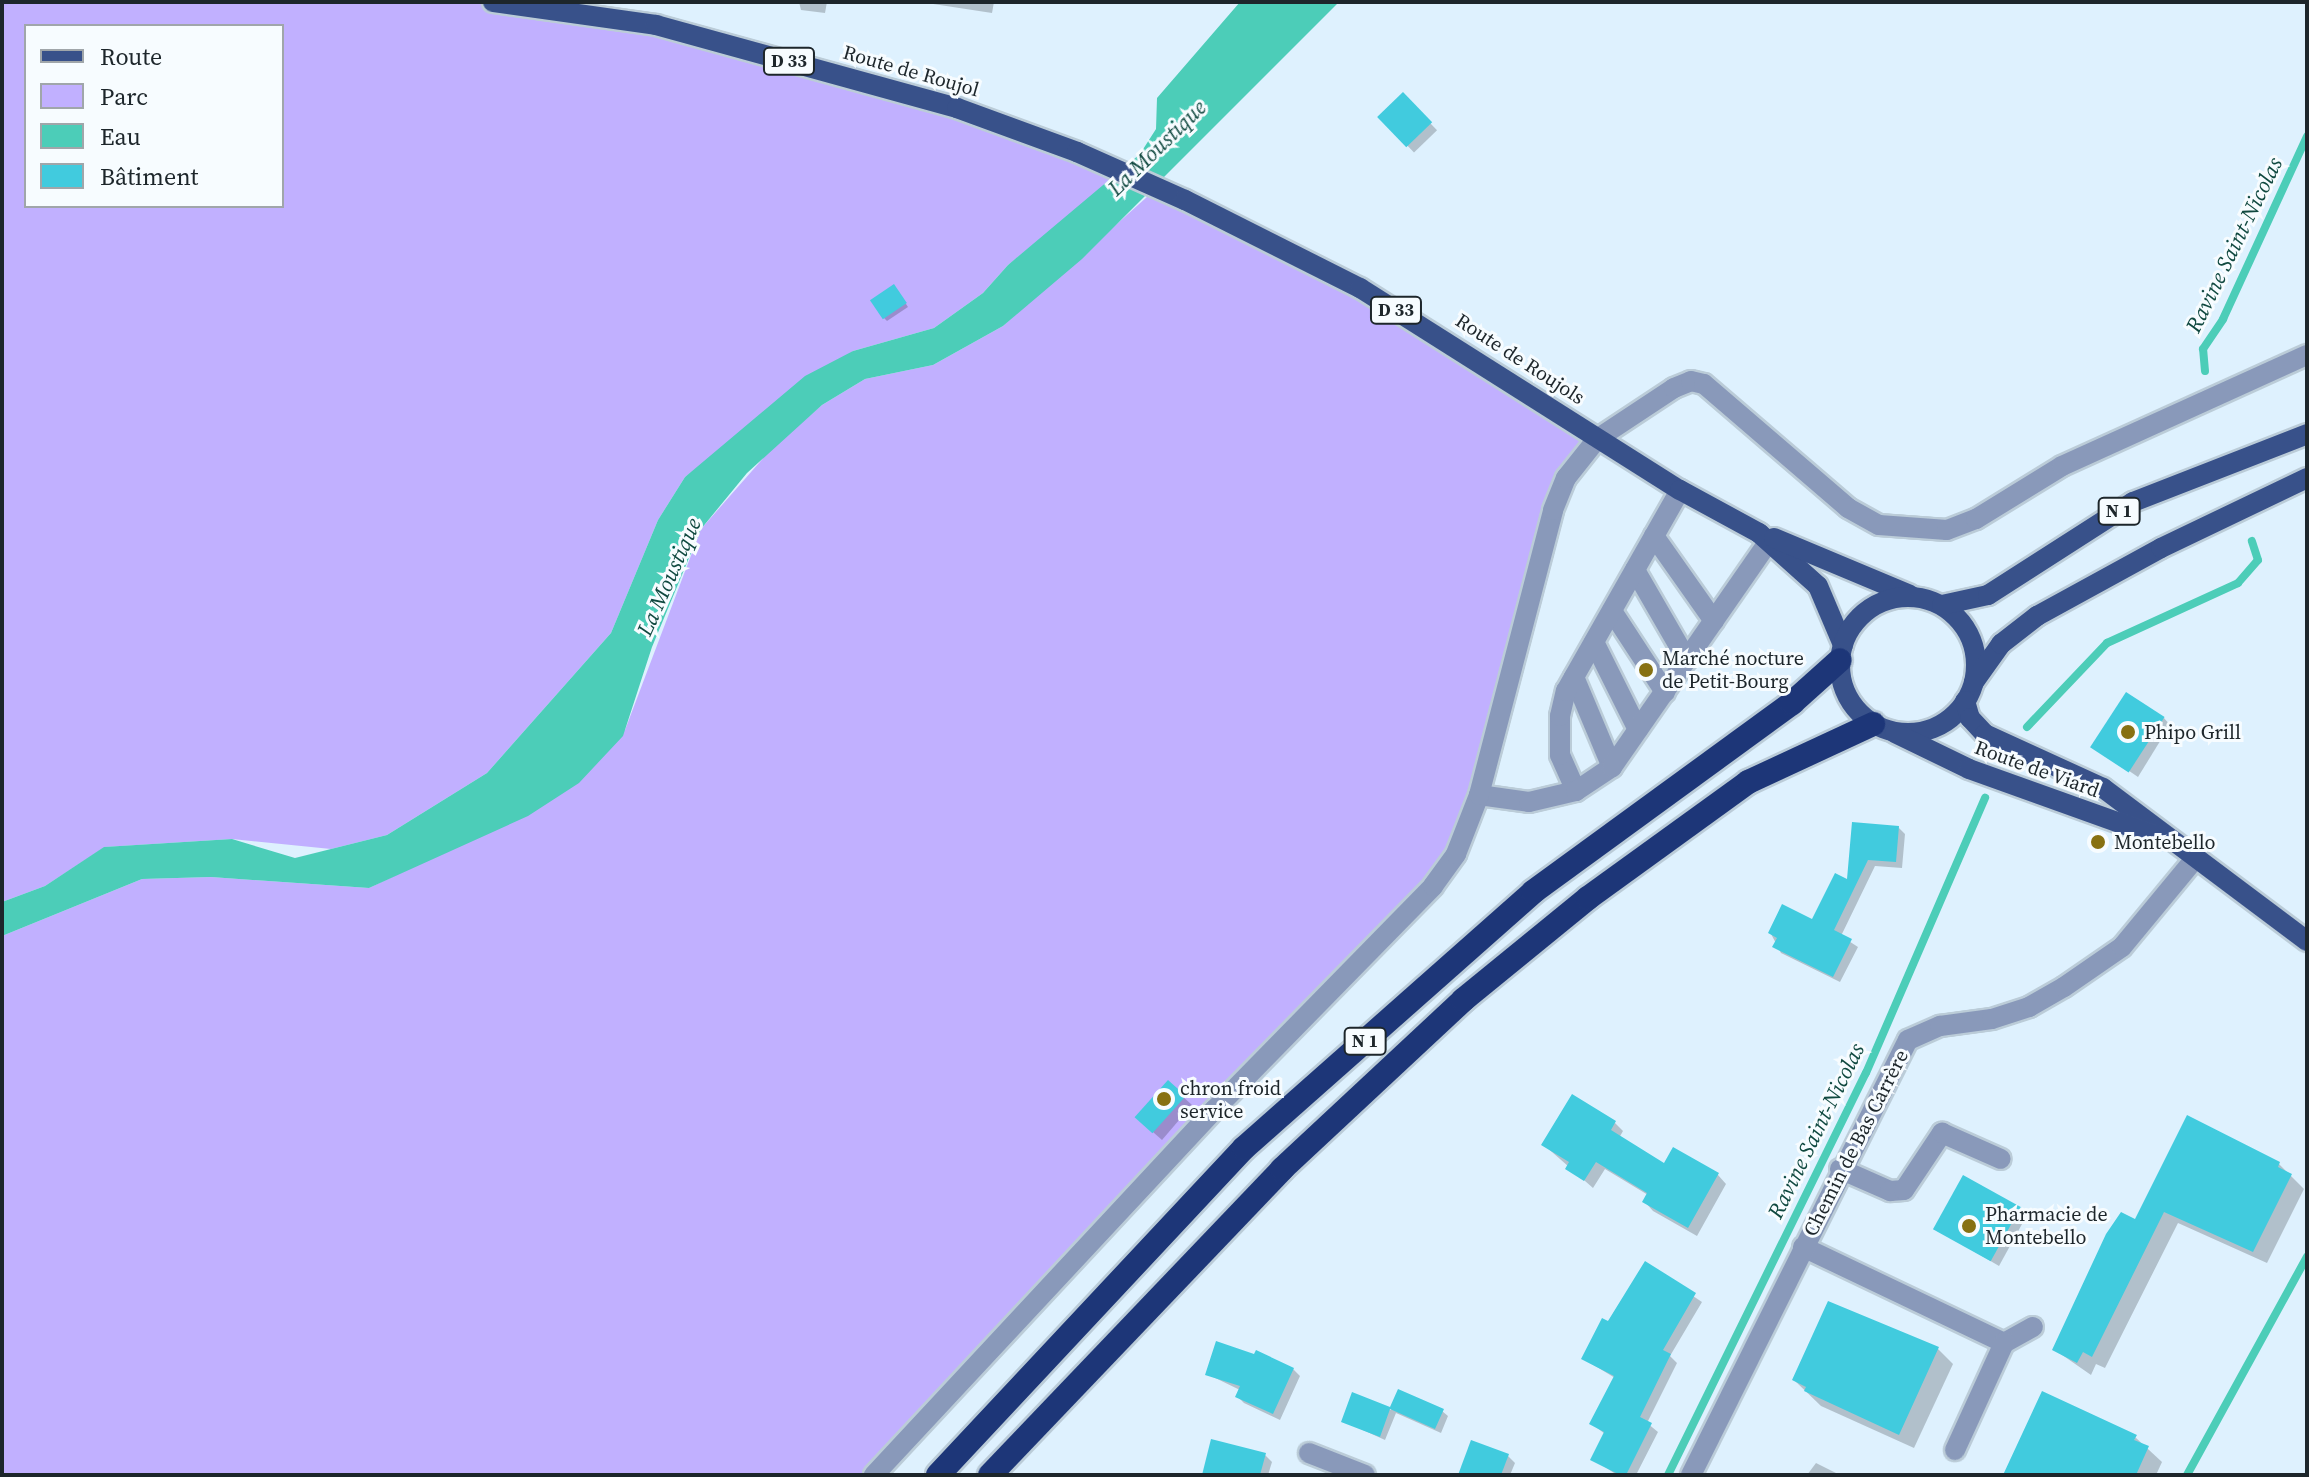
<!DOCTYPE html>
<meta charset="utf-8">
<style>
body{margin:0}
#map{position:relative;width:2309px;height:1477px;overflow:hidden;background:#def1fe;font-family:"Source Serif 4",serif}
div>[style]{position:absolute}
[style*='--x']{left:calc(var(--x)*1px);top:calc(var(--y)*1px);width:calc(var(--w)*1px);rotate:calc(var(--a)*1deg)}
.green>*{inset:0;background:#c1b0ff}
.water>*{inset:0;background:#4ccdb8}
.shadow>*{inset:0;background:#0003;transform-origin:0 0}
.stream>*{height:8px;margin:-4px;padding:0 4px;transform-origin:4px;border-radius:4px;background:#4ccdb8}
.building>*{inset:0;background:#41cbde;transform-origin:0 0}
.roads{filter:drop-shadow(2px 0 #bbccd8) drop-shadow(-2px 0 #bbccd8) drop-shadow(0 2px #bbccd8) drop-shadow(0 -2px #bbccd8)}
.minor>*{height:20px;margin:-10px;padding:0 10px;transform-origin:10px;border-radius:10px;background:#8999ba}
.major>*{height:20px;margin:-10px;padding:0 10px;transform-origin:10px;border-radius:10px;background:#38518a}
.major>.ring{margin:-10px;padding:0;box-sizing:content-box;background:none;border:20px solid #38518a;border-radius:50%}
.highway>*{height:24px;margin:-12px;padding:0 12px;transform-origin:12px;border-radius:12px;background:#1d3678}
.dots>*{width:22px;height:22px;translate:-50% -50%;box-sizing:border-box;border:4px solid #f7fcff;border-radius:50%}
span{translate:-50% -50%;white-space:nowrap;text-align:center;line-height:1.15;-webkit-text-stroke:6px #f7fcff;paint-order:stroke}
.shield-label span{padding:2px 6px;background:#f7fcff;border:2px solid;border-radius:6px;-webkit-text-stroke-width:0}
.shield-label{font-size:18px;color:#1d262b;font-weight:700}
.street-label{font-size:20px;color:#1d262b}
.poi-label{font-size:20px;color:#1d262b}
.left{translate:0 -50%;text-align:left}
.water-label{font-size:22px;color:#104940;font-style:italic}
.frame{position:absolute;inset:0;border:4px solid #1d262b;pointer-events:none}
.legend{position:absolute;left:24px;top:24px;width:260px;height:184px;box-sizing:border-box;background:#f7fcff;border:2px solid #a0a6aa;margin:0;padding:10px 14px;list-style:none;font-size:24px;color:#1d262b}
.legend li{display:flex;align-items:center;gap:16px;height:40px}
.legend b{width:40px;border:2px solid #a0a6aa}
</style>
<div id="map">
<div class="green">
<i style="clip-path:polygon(evenodd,2px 2px,520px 4px,807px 66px,1118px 170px,1097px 193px,1008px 265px,983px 293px,934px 328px,853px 351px,685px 477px,658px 520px,611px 633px,487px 773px,387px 835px,331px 849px,232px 839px,105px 847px,45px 886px,2px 902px,2px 2px,26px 26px,282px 26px,282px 206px,26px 206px,26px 26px)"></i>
<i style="clip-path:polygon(1157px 188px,1490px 367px,1597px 439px,1566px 478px,1456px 854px,874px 1475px,2px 1475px,2px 936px,142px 879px,211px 877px,369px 888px,413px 867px,625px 730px,701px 529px,772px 448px,822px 405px,865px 379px,933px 365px,1003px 326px)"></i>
</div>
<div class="water">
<i style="clip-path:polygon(1240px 2px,1339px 2px,1082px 259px,1003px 326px,933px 365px,865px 379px,822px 405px,747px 473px,701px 529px,652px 647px,623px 736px,579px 783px,528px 816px,369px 888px,211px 877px,142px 879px,2px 936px,2px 902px,45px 886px,104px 847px,232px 839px,295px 858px,387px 835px,487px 773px,611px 633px,658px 520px,685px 477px,805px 376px,853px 351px,934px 328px,983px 293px,1008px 265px,1140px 154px,1156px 129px,1157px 98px)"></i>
</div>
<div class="shadow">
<i style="clip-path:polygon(799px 2px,827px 2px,825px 13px,801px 10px)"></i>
<i style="clip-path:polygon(920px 2px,994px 2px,992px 13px)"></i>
<i style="left:1403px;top:95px;width:49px;height:32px;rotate:46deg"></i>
<i style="clip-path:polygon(896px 289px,908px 307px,887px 321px,884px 318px)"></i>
<i style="clip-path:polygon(2164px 718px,2170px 725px,2138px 777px,2094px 747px)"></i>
<i style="clip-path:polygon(1854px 824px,1898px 827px,1905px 834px,1902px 868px,1875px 866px,1841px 936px,1858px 947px,1840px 982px,1781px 953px,1770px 932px,1813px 922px,1849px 882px)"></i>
<i style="clip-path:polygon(1168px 1083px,1192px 1105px,1162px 1140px,1145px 1125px)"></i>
<i style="clip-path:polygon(1615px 1123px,1623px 1131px,1619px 1138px,1665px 1166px,1718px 1175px,1726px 1184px,1697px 1236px,1653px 1211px,1645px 1202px,1648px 1195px,1605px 1169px,1593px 1188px,1544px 1145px)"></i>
<i style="clip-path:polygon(2279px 1164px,2304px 1189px,2267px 1263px,2178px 1223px,2105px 1368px,2096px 1364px,2091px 1375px,2055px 1350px,2136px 1222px)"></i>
<i style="clip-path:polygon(2020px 1209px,2027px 1215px,1999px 1266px,1936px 1229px)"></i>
<i style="clip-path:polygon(1645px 1264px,1702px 1302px,1670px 1356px,1677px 1363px,1647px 1423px,1658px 1432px,1636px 1475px,1617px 1475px,1593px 1459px,1605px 1434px,1592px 1424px,1615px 1378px,1584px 1359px)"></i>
<i style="clip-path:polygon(1829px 1303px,1938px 1349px,1953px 1364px,1914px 1448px,1821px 1406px,1794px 1380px)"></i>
<i style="clip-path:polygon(1293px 1369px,1300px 1376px,1280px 1420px,1244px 1403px,1237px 1396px,1240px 1390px,1207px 1374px)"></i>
<i style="clip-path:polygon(1399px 1392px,1442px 1411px,1448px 1416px,1441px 1433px,1396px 1413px,1385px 1440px,1343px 1421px,1354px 1395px,1391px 1410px)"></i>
<i style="clip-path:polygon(2135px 1437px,2162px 1462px,2156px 1475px,2005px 1475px)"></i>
<i style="clip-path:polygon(1265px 1455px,1272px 1462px,1268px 1475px,1204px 1475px)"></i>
<i style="clip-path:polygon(1508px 1456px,1515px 1463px,1510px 1475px,1464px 1475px)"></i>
<i style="clip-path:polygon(1816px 1463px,1840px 1475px,1807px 1475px)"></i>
</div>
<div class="stream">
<i style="--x:2205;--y:371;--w:22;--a:-95"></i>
<i style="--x:2203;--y:349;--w:36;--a:-56"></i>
<i style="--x:2223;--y:319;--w:201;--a:-65.3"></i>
<i style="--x:2027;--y:727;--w:116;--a:-46.4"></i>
<i style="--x:2107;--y:643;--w:144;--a:-24.6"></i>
<i style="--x:2238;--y:583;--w:30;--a:-49"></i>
<i style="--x:2258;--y:560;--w:20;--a:-108"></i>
<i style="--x:1668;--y:1475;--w:448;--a:-63.8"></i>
<i style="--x:1866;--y:1073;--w:300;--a:-66.6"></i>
<i style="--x:2187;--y:1475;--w:249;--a:-61.2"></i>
</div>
<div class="building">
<i style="left:1403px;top:92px;width:42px;height:36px;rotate:46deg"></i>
<i style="left:894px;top:284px;width:23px;height:29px;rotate:56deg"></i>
<i style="left:2126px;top:692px;width:46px;height:66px;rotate:33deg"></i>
<i style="clip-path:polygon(1852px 822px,1899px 826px,1896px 862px,1868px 860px,1834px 930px,1852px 939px,1833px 977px,1772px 947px,1777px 938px,1768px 933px,1782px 904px,1812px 919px,1835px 873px,1847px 879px)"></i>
<i style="left:1168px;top:1080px;width:24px;height:50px;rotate:42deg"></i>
<i style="clip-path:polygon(1572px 1094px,1616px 1121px,1611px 1130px,1664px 1163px,1673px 1147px,1719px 1173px,1688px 1228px,1642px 1202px,1647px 1193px,1596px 1162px,1584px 1181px,1565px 1169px,1569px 1162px,1541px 1145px)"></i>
<i style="clip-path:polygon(2187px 1115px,2280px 1162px,2278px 1167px,2292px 1174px,2253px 1252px,2164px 1212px,2092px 1357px,2083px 1352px,2077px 1363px,2052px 1350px,2106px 1234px,2121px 1212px,2135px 1219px)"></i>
<i style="left:1963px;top:1175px;width:66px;height:62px;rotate:29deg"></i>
<i style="clip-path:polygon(1645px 1261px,1696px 1293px,1663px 1350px,1671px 1354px,1640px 1417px,1652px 1423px,1626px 1475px,1620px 1475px,1590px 1460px,1604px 1432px,1589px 1424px,1614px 1376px,1581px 1359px,1602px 1318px,1608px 1321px)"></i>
<i style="clip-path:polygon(1828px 1301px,1939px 1347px,1899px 1435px,1804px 1391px,1806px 1387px,1792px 1380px)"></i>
<i style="clip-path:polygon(1216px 1341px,1254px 1354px,1256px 1350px,1294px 1368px,1273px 1414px,1235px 1397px,1240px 1386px,1205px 1375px)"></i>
<i style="clip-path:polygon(1398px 1389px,1444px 1409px,1435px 1429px,1390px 1409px,1380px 1437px,1341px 1422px,1352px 1392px,1390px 1407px)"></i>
<i style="clip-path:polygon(2042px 1391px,2137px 1435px,2134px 1440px,2149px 1446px,2136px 1475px,2003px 1475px)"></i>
<i style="clip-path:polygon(1211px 1439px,1266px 1453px,1260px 1475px,1202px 1475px)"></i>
<i style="clip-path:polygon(1471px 1440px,1509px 1454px,1501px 1475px,1458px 1475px)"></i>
</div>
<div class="roads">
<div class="minor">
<i style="--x:1654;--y:536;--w:104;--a:54.8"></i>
<i style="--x:1635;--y:570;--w:104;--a:60"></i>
<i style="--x:1612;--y:611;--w:97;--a:56.8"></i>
<i style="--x:1594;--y:642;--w:98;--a:63.4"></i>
<i style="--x:1574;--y:677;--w:98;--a:67.1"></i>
<i style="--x:1576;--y:791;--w:39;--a:-114"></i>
<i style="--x:1560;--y:755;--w:39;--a:-90"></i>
<i style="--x:1560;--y:716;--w:26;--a:-77"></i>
<i style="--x:1566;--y:691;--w:231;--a:-60.4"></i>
<i style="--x:1479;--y:795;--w:50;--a:8"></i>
<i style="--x:1529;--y:802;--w:48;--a:-13.2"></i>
<i style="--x:1576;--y:791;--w:43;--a:-33.7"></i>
<i style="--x:1612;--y:767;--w:275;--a:-55.2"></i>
<i style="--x:1840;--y:1169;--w:55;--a:23.7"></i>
<i style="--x:1890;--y:1191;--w:14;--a:-4"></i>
<i style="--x:1904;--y:1190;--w:69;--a:-56.3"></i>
<i style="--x:1942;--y:1133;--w:64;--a:23.8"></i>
<i style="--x:1803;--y:1247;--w:223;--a:25.5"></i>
<i style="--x:2004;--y:1343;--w:33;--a:-29"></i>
<i style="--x:1955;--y:1450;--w:118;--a:-65.4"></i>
<i style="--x:1309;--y:1453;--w:60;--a:21.4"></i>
<i style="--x:874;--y:1475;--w:500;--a:-47.03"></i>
<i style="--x:1215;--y:1109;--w:312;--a:-45.6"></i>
<i style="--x:1433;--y:886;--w:39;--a:-54"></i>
<i style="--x:1456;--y:854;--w:63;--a:-68.7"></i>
<i style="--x:1479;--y:795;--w:294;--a:-75.4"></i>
<i style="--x:1553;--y:510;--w:35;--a:-68"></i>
<i style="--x:1566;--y:478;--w:50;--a:-51.5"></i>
<i style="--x:1597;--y:439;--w:92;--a:-33.5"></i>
<i style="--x:1674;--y:388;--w:18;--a:-22"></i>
<i style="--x:1691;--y:381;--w:13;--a:13"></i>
<i style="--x:1704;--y:384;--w:190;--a:40.7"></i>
<i style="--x:1848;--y:508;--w:35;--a:29"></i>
<i style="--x:1879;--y:525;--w:68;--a:4.2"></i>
<i style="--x:1947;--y:530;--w:31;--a:-21"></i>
<i style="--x:1976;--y:519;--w:101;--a:-31.6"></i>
<i style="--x:2062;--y:466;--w:269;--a:-24.4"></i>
<i style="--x:1691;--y:1475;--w:486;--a:-63.5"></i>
<i style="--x:1908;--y:1040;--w:35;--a:-24"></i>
<i style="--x:1940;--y:1026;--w:52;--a:-7.7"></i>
<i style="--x:1992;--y:1019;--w:39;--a:-18"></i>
<i style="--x:2029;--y:1007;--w:40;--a:-29.7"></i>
<i style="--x:2064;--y:987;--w:70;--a:-34.6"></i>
<i style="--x:2122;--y:947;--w:113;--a:-50.4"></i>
</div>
<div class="major">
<i style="--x:493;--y:2;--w:165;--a:8"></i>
<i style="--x:656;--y:25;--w:312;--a:15.4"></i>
<i style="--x:957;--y:108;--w:128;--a:20.1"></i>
<i style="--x:1077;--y:152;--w:118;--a:24"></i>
<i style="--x:1185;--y:200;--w:196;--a:26.7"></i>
<i style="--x:1360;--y:288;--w:378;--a:32.3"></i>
<i style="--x:1680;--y:490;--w:90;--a:28.6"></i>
<i style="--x:1759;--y:533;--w:79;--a:41.9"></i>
<i style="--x:1818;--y:586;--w:64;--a:67"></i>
<i style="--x:1774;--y:538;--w:147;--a:22.7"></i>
<i class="ring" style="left:1840px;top:597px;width:116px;height:116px"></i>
<i style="--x:1942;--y:605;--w:47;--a:-12.3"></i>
<i style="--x:1988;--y:595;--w:172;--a:-32.7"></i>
<i style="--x:2133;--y:502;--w:187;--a:-21.3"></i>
<i style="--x:1974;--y:682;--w:47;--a:-54.6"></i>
<i style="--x:2001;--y:644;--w:46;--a:-37.9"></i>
<i style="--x:2037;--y:616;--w:141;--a:-28.7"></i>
<i style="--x:2161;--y:548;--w:162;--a:-25.6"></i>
<i style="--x:1965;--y:701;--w:18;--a:74"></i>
<i style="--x:1970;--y:718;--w:22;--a:47"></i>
<i style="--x:1985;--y:734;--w:130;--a:24.6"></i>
<i style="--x:2103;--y:788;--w:255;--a:36.9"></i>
<i style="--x:1895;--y:733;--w:82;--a:25.9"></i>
<i style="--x:1969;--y:769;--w:202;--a:19.7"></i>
</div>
<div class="highway">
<i style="--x:938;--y:1475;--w:448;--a:-46.9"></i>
<i style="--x:1244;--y:1148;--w:386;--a:-41.5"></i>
<i style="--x:1533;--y:892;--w:321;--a:-36.1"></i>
<i style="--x:1792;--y:703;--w:64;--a:-41.9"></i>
<i style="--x:990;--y:1475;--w:423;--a:-46.3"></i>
<i style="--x:1282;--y:1169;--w:248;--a:-43"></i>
<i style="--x:1463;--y:1000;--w:161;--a:-39.2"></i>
<i style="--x:1588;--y:898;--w:198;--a:-35.9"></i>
<i style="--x:1748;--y:782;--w:138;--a:-24.9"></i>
</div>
</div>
<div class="dots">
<i style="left:1646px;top:670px;background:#877112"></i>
<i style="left:2128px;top:732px;background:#877112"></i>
<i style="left:2098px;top:842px;background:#877112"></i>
<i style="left:1164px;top:1099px;background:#877112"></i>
<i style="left:1969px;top:1226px;background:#877112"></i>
</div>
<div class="shield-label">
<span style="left:789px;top:61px">D 33</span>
<span style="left:1396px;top:310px">D 33</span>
<span style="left:2119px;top:511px">N 1</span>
<span style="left:1365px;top:1041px">N 1</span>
</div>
<div class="street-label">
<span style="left:911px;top:71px;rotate:16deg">Route de Roujol</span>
<span style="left:1520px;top:359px;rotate:33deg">Route de Roujols</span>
<span style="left:2037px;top:769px;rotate:20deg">Route de Viard</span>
<span style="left:1856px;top:1143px;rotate:-63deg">Chemin de Bas Carrère</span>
</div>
<div class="poi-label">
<span class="left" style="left:1662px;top:670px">Marché nocture<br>de Petit-Bourg</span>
<span class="left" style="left:2144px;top:732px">Phipo Grill</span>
<span class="left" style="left:2114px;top:842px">Montebello</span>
<span class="left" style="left:1180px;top:1100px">chron froid<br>service</span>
<span class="left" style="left:1985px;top:1226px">Pharmacie de<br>Montebello</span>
</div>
<div class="water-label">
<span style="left:1157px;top:148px;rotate:-44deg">La Moustique</span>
<span style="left:2234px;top:245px;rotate:-64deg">Ravine Saint-Nicolas</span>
<span style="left:669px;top:577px;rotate:-66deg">La Moustique</span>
<span style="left:1816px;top:1131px;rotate:-64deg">Ravine Saint-Nicolas</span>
</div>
<div class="frame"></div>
<ul class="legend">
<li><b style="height:10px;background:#38518a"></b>Route</li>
<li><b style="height:22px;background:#c1b0ff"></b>Parc</li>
<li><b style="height:22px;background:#4ccdb8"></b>Eau</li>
<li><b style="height:22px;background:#41cbde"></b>Bâtiment</li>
</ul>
</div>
